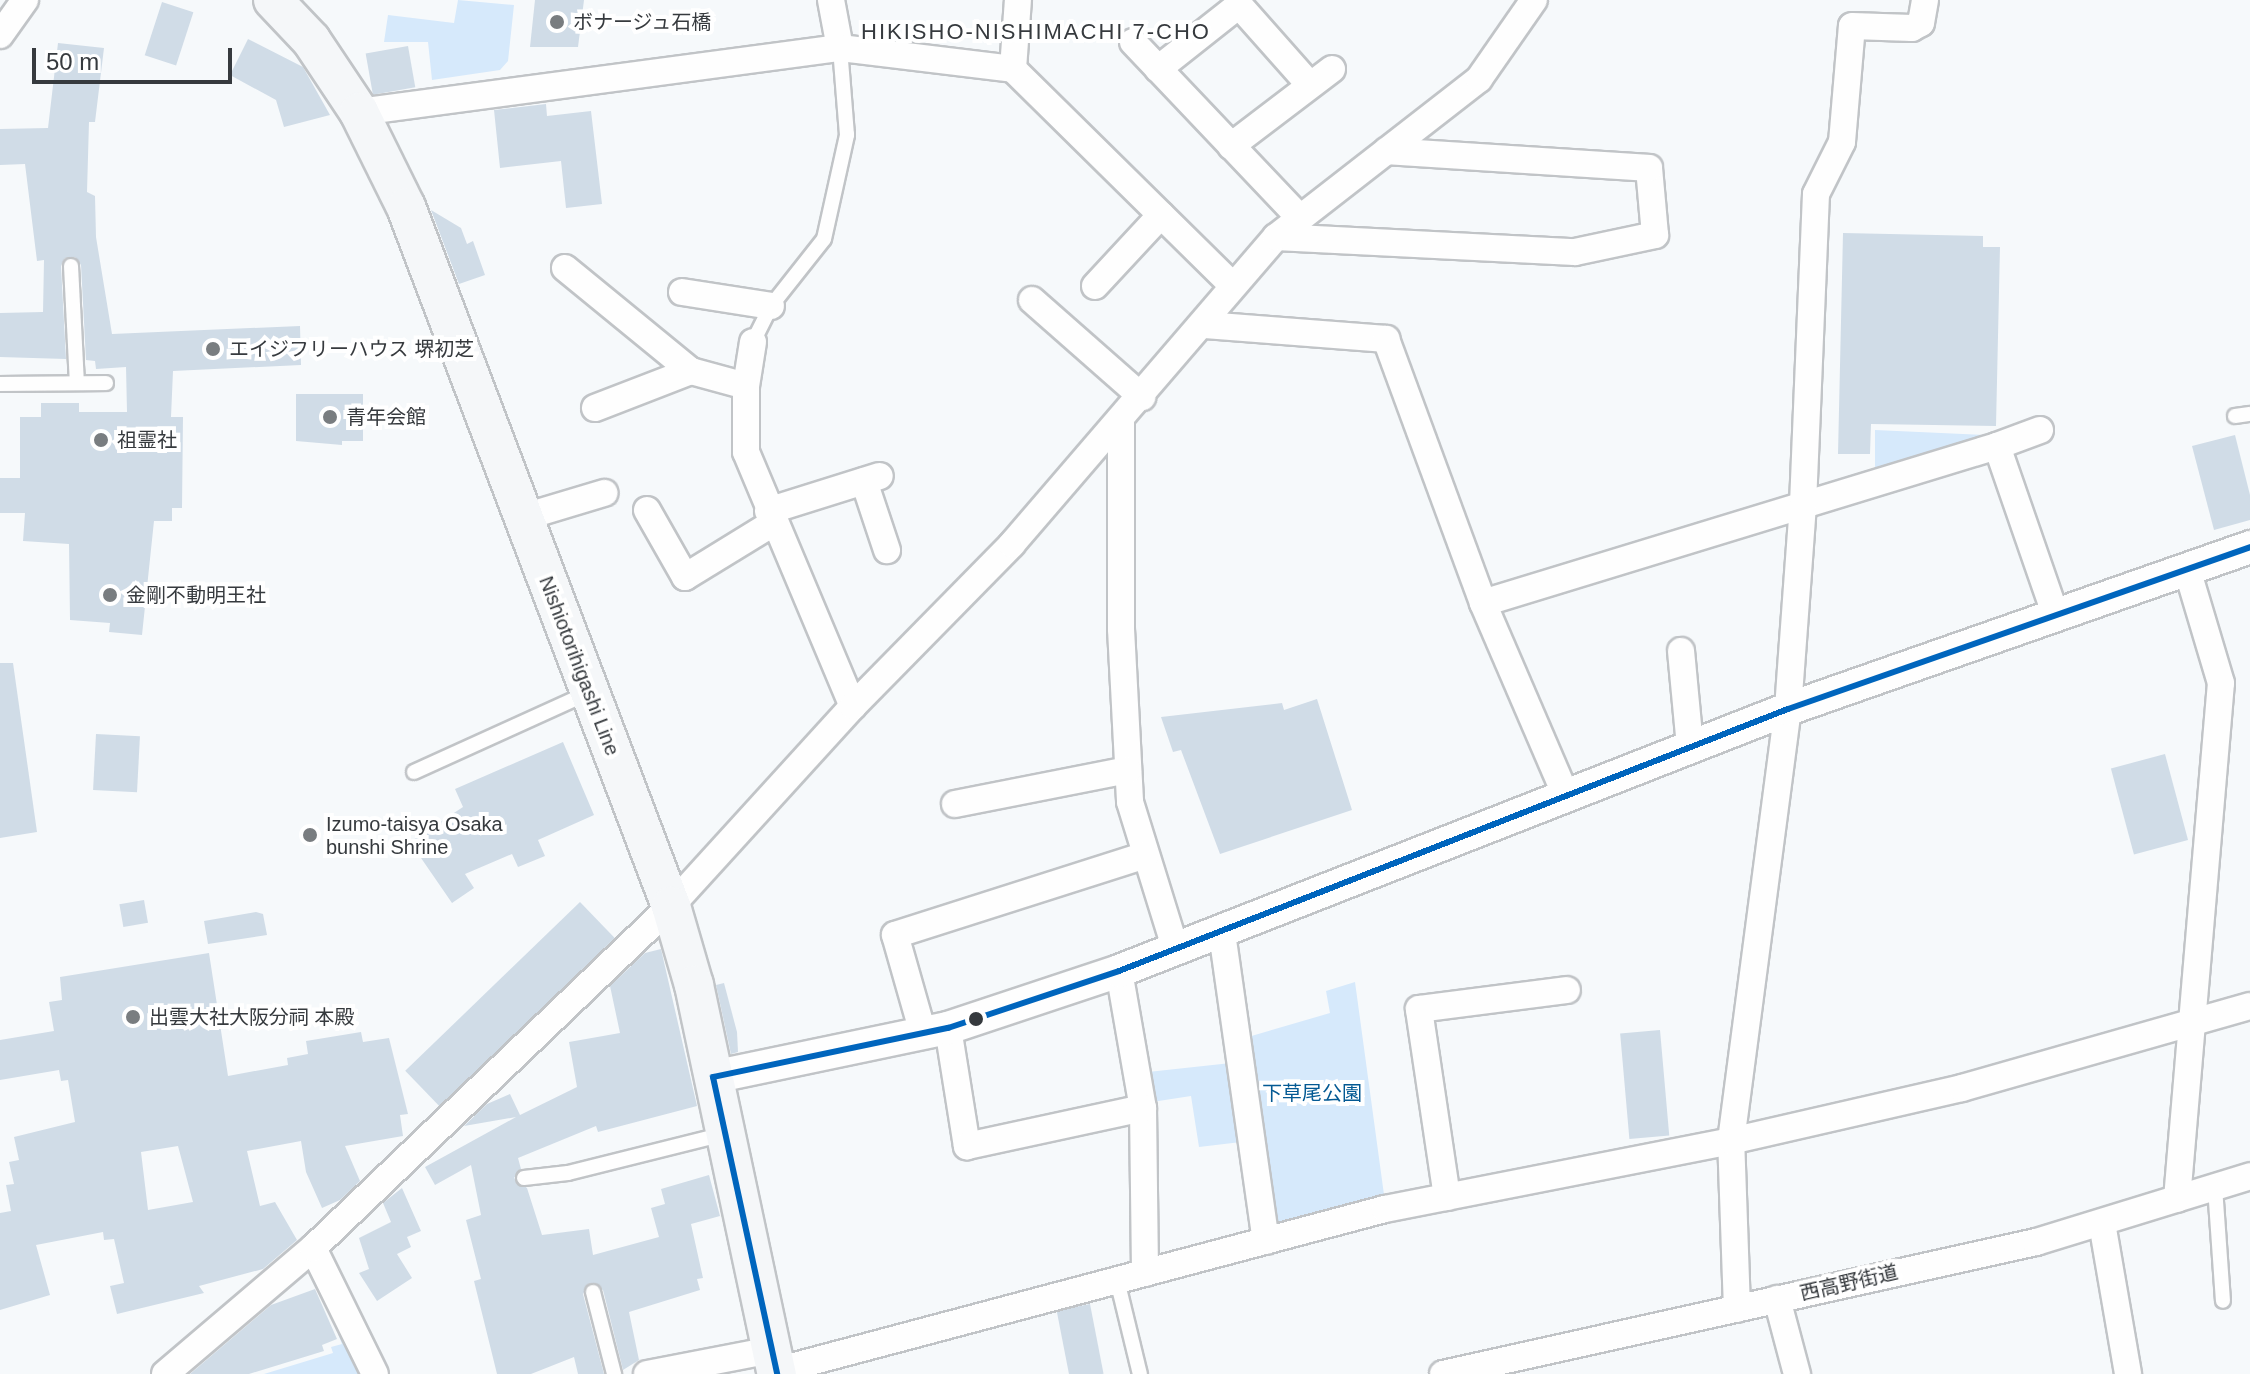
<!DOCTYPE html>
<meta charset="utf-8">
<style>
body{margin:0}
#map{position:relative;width:2250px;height:1374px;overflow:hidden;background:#f6f9fb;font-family:Arial,"Noto Sans JP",sans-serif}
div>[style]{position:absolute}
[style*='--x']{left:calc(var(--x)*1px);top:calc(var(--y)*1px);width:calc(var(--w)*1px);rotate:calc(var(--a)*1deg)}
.green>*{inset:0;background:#d6e9fb}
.building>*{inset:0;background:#d0dce7;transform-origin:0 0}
.roads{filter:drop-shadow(2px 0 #c1c4c7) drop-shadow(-2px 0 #c1c4c7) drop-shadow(0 2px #c1c4c7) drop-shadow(0 -2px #c1c4c7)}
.service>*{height:14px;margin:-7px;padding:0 7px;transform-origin:7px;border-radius:7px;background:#fefefe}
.minor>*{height:26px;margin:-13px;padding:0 13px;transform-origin:13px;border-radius:13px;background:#fefefe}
.tertiary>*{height:32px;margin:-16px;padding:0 16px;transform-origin:16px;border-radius:16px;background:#fefefe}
.secondary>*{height:38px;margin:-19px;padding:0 19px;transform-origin:19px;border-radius:19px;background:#f5f7f9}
.bus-1>*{height:6px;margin:-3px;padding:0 3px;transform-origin:3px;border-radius:3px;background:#0065bd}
.dots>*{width:22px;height:22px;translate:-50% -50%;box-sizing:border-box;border:4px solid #fff;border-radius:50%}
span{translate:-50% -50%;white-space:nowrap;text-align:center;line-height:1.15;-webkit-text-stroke:8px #fff;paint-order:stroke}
.poi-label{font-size:20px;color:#363a3e}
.left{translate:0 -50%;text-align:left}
.street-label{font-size:20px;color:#363a3e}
.park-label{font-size:20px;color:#035993}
.neighbourhood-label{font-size:22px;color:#363a3e;letter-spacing:2px}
.scale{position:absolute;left:32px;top:48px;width:200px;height:36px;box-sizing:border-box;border:4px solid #363a3e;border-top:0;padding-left:10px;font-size:24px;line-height:28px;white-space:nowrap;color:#363a3e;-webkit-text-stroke:6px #fff;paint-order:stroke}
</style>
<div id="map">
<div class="green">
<i style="clip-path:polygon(458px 0,514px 5px,508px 61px,500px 70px,432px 80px,428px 42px,384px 42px,388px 15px,454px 23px)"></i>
<i style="clip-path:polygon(1875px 430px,1985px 435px,1875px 470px)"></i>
<i style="clip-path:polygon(1355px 982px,1385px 1202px,1277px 1229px,1248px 1037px,1330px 1013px,1326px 991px)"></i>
<i style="clip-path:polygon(1231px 1063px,1241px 1142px,1199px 1147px,1191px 1096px,1152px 1102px,1148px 1072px)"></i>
<i style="clip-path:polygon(349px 1330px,365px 1374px,264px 1374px,333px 1353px,331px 1347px,342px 1344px,338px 1334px)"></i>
</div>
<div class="building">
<i style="clip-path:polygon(535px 0,584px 0,578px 47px,530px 47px)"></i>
<i style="left:162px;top:2px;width:33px;height:56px;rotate:18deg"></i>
<i style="clip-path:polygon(248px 39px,303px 67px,330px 115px,284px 127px,276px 100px,230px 75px)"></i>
<i style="clip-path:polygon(58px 43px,104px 48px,95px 122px,89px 122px,87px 192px,95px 196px,96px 237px,112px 334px,300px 326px,301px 365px,173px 371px,171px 417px,183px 417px,182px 508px,172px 508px,172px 521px,154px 521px,142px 635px,109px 632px,110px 623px,70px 620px,69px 544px,23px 541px,25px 513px,0 513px,0 478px,20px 478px,20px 417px,41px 417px,41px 403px,79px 403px,79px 412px,127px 412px,126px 367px,96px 369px,95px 361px,86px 360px,81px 265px,75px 257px,65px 258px,61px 266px,66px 359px,0 357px,0 313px,43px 312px,44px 260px,37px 261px,25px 164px,0 165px,0 129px,48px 128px)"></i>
<i style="left:408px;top:46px;width:42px;height:43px;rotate:80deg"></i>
<i style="clip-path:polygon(546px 104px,547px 116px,591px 111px,602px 204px,566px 208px,561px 161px,500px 168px,494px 110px)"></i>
<i style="clip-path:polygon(431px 210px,461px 228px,467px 244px,473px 241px,485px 275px,459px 284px)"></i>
<i style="clip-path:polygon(1843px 233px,1983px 236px,1983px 247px,2000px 247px,1996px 426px,1871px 424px,1870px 454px,1838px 454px)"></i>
<i style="clip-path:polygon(296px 394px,363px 394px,363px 441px,342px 441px,342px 445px,296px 441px)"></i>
<i style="clip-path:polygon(2235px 435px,2250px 495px,2250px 520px,2214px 530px,2192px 446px)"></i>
<i style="clip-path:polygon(0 663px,13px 663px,37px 832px,0 838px)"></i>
<i style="clip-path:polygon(1317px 699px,1352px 810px,1220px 854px,1181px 750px,1173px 752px,1161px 717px,1282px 703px,1284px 710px)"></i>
<i style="left:96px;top:734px;width:44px;height:56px;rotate:3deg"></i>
<i style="clip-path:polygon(563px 742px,594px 815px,538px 840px,545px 856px,518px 867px,512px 854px,465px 874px,474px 888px,452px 903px,410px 842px,463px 807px,455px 789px)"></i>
<i style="left:2165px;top:754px;width:89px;height:56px;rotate:75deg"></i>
<i style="left:144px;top:900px;width:23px;height:25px;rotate:80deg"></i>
<i style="left:580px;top:902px;width:50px;height:243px;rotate:46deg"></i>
<i style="clip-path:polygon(256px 912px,263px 914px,267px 935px,208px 944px,204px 921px)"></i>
<i style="clip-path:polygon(661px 949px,697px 1106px,598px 1132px,596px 1126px,518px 1158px,521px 1169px,514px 1178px,527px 1188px,542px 1235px,589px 1229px,593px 1255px,659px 1237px,651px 1208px,665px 1204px,661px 1189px,709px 1175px,720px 1216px,691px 1224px,703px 1278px,697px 1279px,700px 1290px,629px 1312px,639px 1360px,623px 1370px,603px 1290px,590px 1283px,583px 1294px,604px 1374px,578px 1374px,574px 1357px,531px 1374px,497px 1374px,474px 1281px,481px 1279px,466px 1220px,481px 1215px,471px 1165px,435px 1185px,425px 1167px,516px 1117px,464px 1126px,487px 1104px,510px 1094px,520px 1115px,577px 1087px,569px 1042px,620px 1033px,610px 986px,645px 953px)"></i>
<i style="clip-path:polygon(evenodd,209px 953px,228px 1076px,288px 1065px,287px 1058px,308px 1054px,306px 1041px,361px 1032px,363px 1042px,389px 1038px,408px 1114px,400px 1115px,403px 1136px,345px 1146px,360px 1181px,340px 1200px,322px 1208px,306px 1172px,301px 1141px,247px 1151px,260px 1206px,275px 1202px,297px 1240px,263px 1269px,199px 1286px,204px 1293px,117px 1314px,110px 1286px,124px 1283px,114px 1239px,104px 1240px,103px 1232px,36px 1245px,50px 1295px,0 1310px,0 1213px,11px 1211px,6px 1185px,14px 1184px,9px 1162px,19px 1160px,14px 1137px,75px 1122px,68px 1080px,61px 1081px,59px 1070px,0 1080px,0 1040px,54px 1031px,49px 1002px,62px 1000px,60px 977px,209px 953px,178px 1146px,193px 1202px,148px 1210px,141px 1152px,178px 1146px)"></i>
<i style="clip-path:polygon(724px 983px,737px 1032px,738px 1052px,731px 1054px,716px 985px)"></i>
<i style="left:1660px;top:1030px;width:106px;height:40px;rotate:85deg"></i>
<i style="clip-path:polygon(402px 1188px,421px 1231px,407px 1237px,411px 1247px,397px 1254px,412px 1278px,377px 1301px,359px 1273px,369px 1269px,359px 1238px,391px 1222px,383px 1203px)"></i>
<i style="clip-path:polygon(315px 1289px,337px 1339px,322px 1345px,324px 1351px,249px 1374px,190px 1374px,271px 1305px)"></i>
<i style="left:1090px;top:1304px;width:71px;height:34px;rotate:79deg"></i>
</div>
<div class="roads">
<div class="service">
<i style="--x:71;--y:266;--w:117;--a:87.1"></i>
<i style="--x:753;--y:342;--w:40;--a:-63.4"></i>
<i style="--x:771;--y:306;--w:85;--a:-51.7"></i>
<i style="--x:824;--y:239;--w:107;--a:-77.5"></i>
<i style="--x:847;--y:135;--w:87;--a:-94.6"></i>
<i style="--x:0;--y:384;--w:106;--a:-0.5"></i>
<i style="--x:2235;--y:416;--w:15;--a:-8"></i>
<i style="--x:414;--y:772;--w:191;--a:-24.4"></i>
<i style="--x:524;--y:1178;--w:44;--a:-6.5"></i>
<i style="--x:568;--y:1173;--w:162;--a:-14"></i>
<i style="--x:2215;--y:1187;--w:114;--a:86"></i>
<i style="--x:1117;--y:1280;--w:97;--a:76.3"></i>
<i style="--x:593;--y:1292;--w:85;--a:75.6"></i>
</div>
<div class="minor">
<i style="--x:831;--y:0;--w:49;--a:79.4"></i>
<i style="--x:0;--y:35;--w:43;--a:-54.5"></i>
<i style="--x:1133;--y:42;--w:243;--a:46.5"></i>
<i style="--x:1013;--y:69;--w:69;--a:-85.9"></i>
<i style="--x:1158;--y:69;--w:103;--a:-38.3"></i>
<i style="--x:1239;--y:5;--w:107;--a:48.4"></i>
<i style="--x:359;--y:112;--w:485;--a:-7.6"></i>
<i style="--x:840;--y:48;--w:174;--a:6.9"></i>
<i style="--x:1013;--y:69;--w:306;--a:44.6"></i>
<i style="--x:1231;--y:146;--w:127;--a:-37.3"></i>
<i style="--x:1276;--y:237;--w:299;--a:2.9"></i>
<i style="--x:1575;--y:252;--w:82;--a:-12"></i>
<i style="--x:1655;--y:235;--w:67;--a:-95.1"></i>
<i style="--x:1649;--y:168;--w:263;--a:-176.3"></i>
<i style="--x:565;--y:268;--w:163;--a:39.3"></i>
<i style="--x:691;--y:371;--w:57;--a:15.3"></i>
<i style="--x:1095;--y:286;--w:97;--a:-47.1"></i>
<i style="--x:682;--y:292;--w:90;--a:8.9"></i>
<i style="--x:1032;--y:300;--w:147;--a:41.4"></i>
<i style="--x:1205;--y:325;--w:182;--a:4.4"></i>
<i style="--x:1386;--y:339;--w:281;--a:69.8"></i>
<i style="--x:1483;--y:603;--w:210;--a:66.7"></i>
<i style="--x:753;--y:342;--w:45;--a:99"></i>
<i style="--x:746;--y:386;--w:66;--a:90"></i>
<i style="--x:746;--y:452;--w:276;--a:67.2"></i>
<i style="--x:595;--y:408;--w:103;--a:-21.1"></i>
<i style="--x:1121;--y:421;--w:208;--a:90"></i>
<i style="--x:1121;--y:629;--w:173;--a:87"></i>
<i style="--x:1130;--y:802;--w:156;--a:72.8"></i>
<i style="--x:2040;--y:430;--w:46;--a:159.6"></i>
<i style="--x:1997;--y:446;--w:180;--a:70.9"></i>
<i style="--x:864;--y:481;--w:73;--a:71.6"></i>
<i style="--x:647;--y:510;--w:77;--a:60.4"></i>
<i style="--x:685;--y:577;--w:103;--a:-31.5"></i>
<i style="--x:768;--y:511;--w:117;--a:-17.4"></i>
<i style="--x:524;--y:517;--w:84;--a:-16.7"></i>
<i style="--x:1483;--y:603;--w:537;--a:-16.99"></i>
<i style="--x:1681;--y:651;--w:96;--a:84.6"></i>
<i style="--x:955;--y:804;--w:176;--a:-11.1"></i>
<i style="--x:1222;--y:933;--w:311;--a:81.9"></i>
<i style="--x:1119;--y:971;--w:139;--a:80.1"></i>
<i style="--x:1143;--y:1108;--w:165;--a:89.3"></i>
<i style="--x:948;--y:1028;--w:120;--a:80.9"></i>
<i style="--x:967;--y:1146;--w:180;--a:-12.2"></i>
<i style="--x:923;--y:1033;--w:102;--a:-105.9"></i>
<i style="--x:895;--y:935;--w:263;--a:-17.7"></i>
<i style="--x:1447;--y:1197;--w:190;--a:-98.5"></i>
<i style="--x:1419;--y:1009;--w:149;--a:-7.3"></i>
<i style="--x:2177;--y:1199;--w:518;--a:-85.13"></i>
<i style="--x:2221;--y:683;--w:119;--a:-106.6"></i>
<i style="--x:2102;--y:1223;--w:153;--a:80.2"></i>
<i style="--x:313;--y:1248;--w:140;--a:63.8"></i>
<i style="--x:1777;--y:1299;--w:78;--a:75.1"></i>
<i style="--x:1737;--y:1309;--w:168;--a:-92"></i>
<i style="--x:1731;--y:1141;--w:436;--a:-82.5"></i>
<i style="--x:1788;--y:709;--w:206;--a:-85.8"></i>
<i style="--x:1803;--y:504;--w:310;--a:-87.6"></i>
<i style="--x:1816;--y:194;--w:58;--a:-63.4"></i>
<i style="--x:1842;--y:142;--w:116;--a:-85.1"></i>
<i style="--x:1852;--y:26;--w:60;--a:1.9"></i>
<i style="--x:1912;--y:28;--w:10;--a:-29"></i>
<i style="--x:1921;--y:23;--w:23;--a:-80"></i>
<i style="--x:776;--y:1371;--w:630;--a:-14.9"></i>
<i style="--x:1385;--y:1209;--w:353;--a:-11.1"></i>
<i style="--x:1731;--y:1141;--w:237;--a:-12.9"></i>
<i style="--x:1962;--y:1088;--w:299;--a:-15.9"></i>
<i style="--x:165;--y:1374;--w:194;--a:-40.4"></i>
<i style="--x:313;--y:1248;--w:495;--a:-43.7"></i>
<i style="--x:671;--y:906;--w:270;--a:-47.7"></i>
<i style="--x:853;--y:706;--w:227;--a:-45.5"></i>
<i style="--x:1012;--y:544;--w:405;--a:-49.3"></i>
<i style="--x:1276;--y:237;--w:257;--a:-37.9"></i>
<i style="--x:1479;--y:79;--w:96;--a:-55.2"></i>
<i style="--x:647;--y:1374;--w:127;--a:-10.9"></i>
<i style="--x:1443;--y:1374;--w:608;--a:-12.55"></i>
<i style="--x:2036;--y:1242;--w:224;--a:-17.1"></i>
</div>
<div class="tertiary">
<i style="--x:713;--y:1077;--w:240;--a:-11.8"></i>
<i style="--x:948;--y:1028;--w:180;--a:-18.4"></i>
<i style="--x:1119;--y:971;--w:718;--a:-21.39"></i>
<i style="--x:1788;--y:709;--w:490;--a:-19.3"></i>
</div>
<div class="secondary">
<i style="--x:273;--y:0;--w:55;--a:46.5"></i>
<i style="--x:311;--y:40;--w:87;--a:56.3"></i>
<i style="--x:359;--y:112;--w:106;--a:63.7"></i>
<i style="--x:406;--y:207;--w:748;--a:69.24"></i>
<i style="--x:671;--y:906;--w:82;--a:73.8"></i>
<i style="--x:694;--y:985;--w:398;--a:78"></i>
</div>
</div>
<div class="bus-1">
<i style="--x:713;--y:1077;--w:240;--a:-11.8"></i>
<i style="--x:948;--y:1028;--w:180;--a:-18.4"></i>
<i style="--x:1119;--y:971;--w:718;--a:-21.39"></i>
<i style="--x:1788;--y:709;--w:490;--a:-19.3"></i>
<i style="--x:713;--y:1077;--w:304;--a:77.8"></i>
</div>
<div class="dots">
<i style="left:557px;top:22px;background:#797d80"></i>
<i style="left:213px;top:349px;background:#797d80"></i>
<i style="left:330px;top:417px;background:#797d80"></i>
<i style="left:101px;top:440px;background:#797d80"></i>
<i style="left:110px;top:595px;background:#797d80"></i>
<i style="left:310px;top:835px;background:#797d80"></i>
<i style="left:133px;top:1017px;background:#797d80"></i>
<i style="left:976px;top:1019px;background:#363a3e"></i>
</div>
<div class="poi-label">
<span class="left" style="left:573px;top:22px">ボナージュ石橋</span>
<span class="left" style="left:229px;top:349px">エイジフリーハウス 堺初芝</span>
<span class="left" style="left:346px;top:417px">青年会館</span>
<span class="left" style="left:117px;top:440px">祖霊社</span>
<span class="left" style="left:126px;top:595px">金剛不動明王社</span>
<span class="left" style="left:326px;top:836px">Izumo-taisya Osaka<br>bunshi Shrine</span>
<span class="left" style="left:149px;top:1017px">出雲大社大阪分祠 本殿</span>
</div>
<div class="street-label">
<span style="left:579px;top:666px;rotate:69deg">Nishiotorihigashi Line</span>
<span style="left:1849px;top:1283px;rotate:-13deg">西高野街道</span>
</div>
<div class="park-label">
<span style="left:1312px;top:1093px">下草尾公園</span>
</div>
<div class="neighbourhood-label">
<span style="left:1036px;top:32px">HIKISHO-NISHIMACHI 7-CHO</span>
</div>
<div class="scale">50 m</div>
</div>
